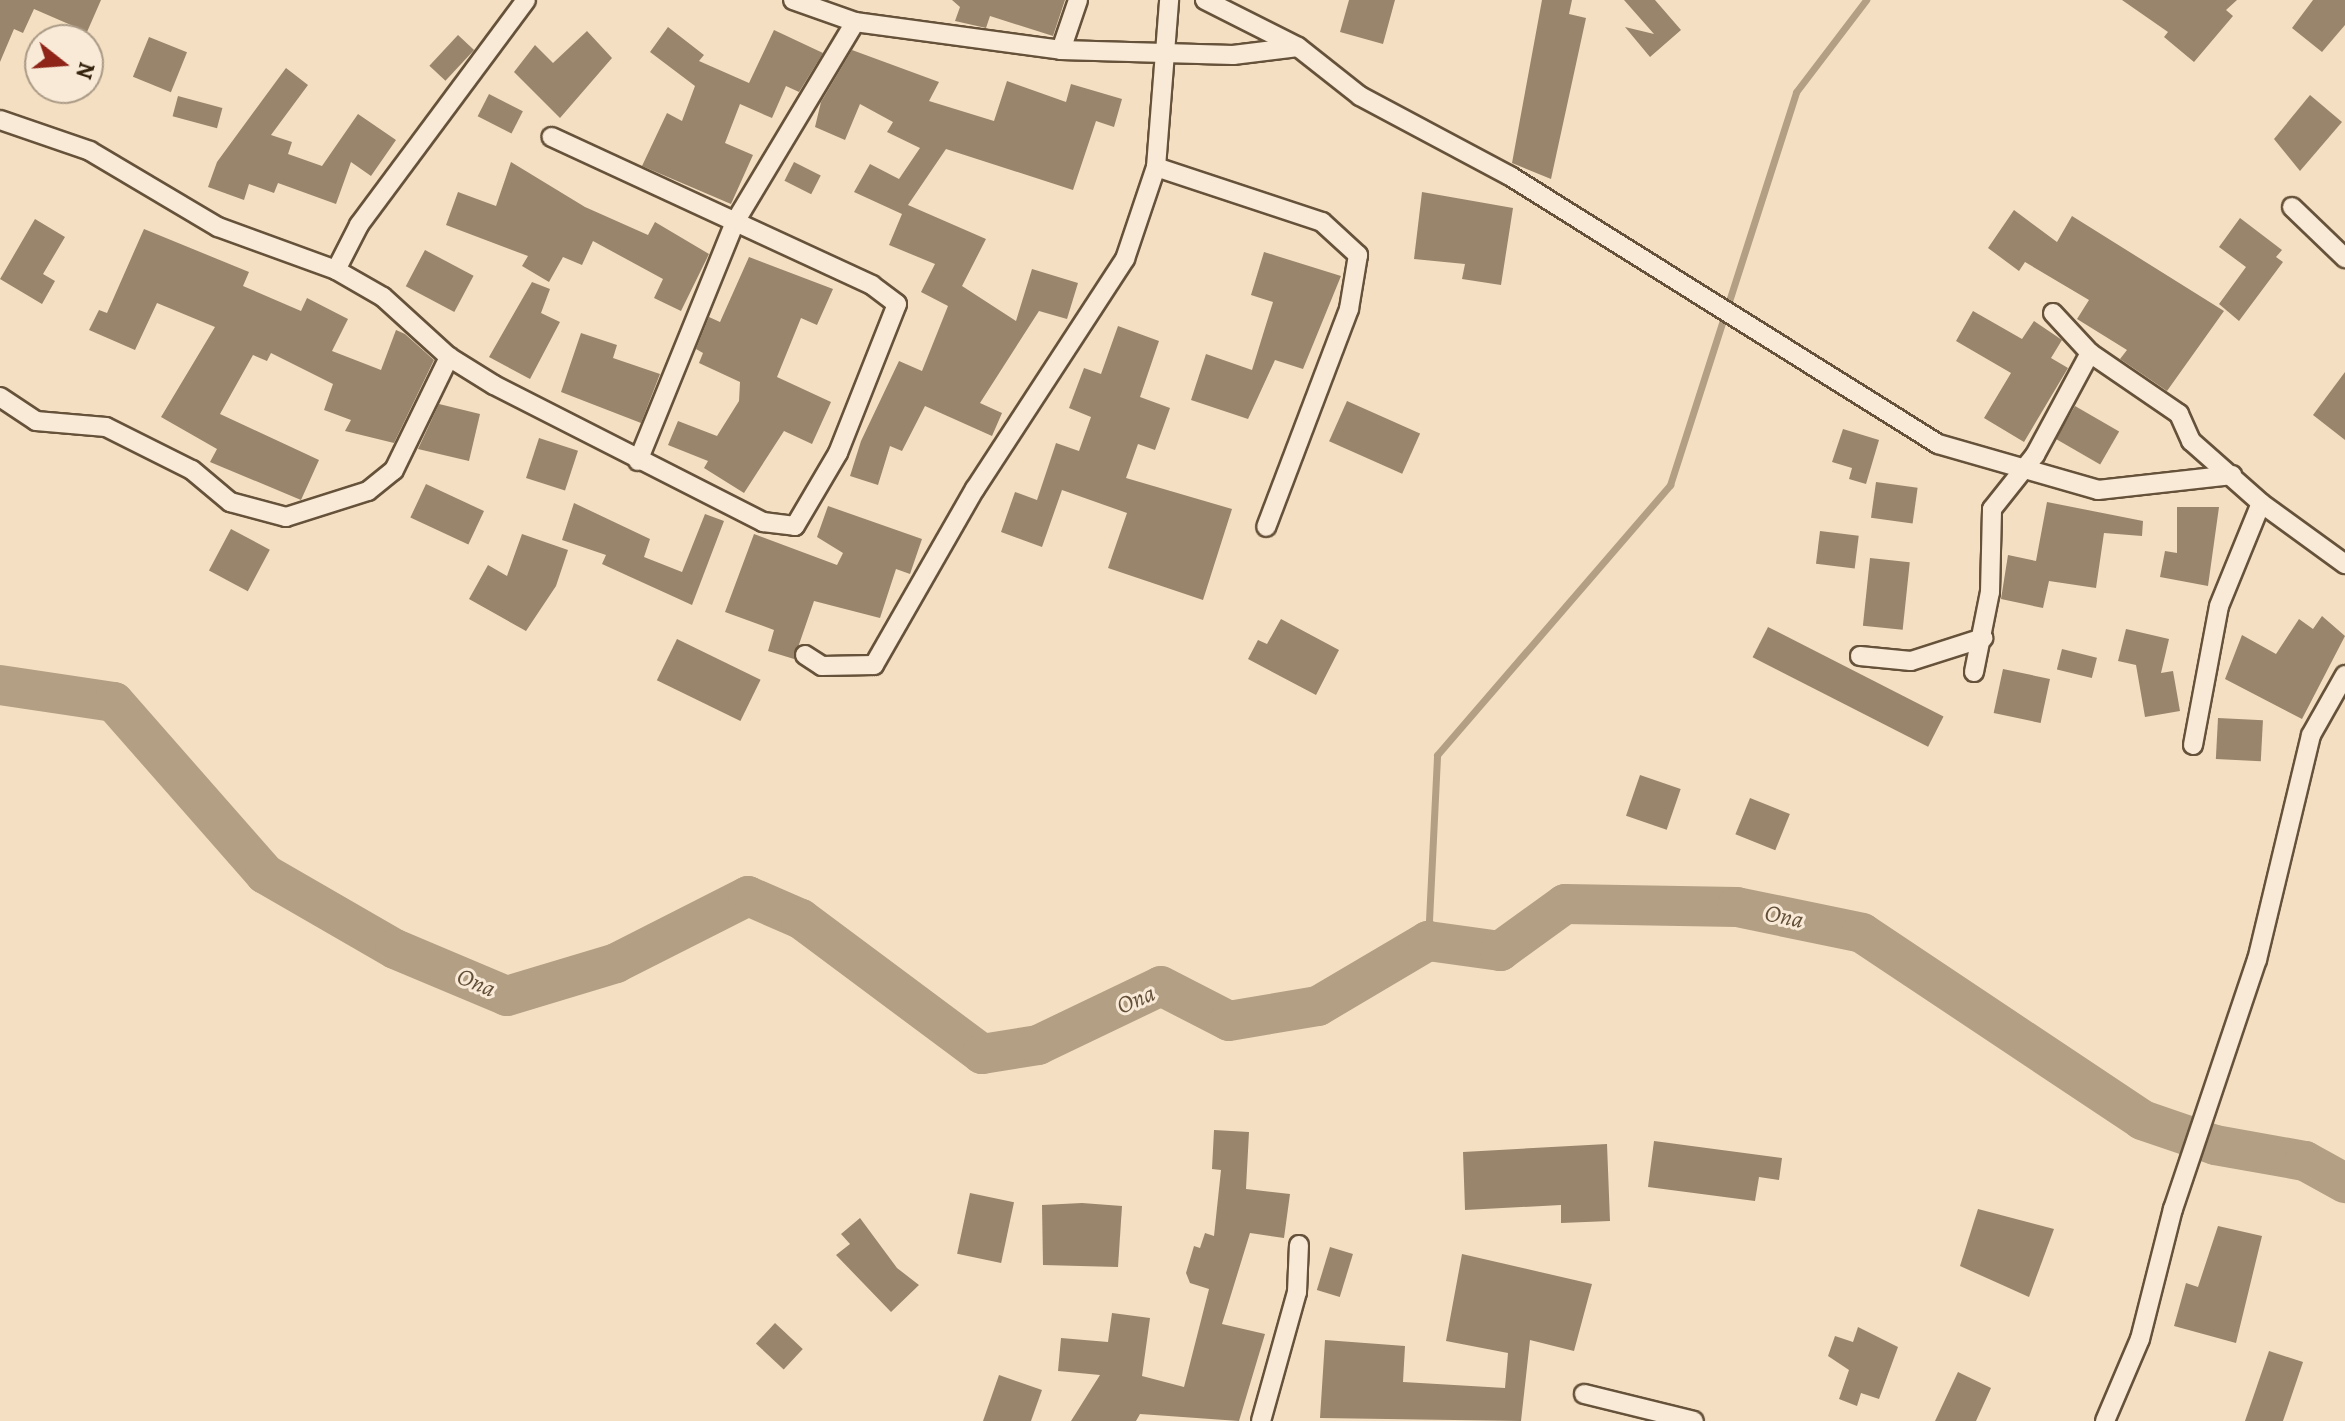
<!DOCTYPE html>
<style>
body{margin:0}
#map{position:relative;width:2345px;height:1421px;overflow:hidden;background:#f4dfc2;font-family:Alegreya,serif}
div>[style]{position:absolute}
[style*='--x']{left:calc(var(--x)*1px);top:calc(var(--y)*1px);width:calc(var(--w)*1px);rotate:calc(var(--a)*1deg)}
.stream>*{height:7px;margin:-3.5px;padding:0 3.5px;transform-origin:3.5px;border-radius:3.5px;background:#b39f84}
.river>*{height:40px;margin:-20px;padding:0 20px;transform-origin:20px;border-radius:20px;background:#b39f84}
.building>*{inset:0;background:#99856b;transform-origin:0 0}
.roads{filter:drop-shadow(2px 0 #66523a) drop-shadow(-2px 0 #66523a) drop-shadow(0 2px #66523a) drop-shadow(0 -2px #66523a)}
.street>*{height:18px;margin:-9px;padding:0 9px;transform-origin:9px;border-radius:9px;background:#f8ead7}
span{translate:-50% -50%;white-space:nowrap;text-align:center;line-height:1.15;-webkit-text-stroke:6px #f8ead7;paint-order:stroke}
.water-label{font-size:24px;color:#624e37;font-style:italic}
.north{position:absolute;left:24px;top:24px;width:80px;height:80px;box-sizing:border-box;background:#f8ead7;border:2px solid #aa9a86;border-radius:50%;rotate:107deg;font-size:22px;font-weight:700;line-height:32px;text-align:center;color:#36230d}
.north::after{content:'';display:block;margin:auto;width:28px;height:36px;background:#8f2418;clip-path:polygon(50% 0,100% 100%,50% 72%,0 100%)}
</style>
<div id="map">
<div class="stream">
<i style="--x:1428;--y:941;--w:186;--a:-87.2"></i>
<i style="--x:1437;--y:755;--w:357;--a:-49.2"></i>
<i style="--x:1670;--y:485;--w:413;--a:-72.2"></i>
<i style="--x:1796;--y:92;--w:116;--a:-52.7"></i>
</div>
<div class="river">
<i style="--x:0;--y:685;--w:115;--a:8.5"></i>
<i style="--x:114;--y:702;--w:229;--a:48.7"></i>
<i style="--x:265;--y:874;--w:150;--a:30"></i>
<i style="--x:395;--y:949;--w:121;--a:22.8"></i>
<i style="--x:507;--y:996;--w:114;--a:-16.8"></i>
<i style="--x:616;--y:963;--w:148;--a:-26.9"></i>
<i style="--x:748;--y:896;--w:58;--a:23.5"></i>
<i style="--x:801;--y:919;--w:226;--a:36.7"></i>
<i style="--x:982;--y:1054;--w:57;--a:-9.1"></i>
<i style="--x:1038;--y:1045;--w:136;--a:-25.6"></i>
<i style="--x:1161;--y:986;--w:76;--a:27.2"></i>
<i style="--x:1229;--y:1021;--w:90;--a:-9.6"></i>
<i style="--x:1318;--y:1006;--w:128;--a:-30.6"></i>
<i style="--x:1428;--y:941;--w:73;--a:7.9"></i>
<i style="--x:1500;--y:951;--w:80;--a:-35.9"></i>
<i style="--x:1565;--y:904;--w:172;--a:1"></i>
<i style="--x:1737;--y:907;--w:128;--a:11.7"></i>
<i style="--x:1862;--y:933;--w:337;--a:33.7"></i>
<i style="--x:2142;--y:1120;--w:77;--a:18.9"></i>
<i style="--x:2215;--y:1145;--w:91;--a:10.1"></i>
<i style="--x:2305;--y:1161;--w:46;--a:28.8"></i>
</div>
<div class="building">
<i style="clip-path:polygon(0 0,101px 0,87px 32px,34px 9px,23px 33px,14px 29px,0 62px)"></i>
<i style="clip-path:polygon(952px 0,1065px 0,1053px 36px,990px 16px,986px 28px,955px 21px,960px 7px)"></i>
<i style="clip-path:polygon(1349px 0,1395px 0,1383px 44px,1340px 32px)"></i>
<i style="clip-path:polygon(1542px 0,1572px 0,1569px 14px,1586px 18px,1551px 179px,1512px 163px)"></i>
<i style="clip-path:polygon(1624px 0,1655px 0,1681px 30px,1650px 57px,1625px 27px,1654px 34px)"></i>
<i style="clip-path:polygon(2122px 0,2237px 0,2226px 10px,2233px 16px,2194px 62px,2164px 37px,2168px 32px)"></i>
<i style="clip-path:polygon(2313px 0,2345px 0,2345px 25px,2322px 52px,2292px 28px)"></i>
<i style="clip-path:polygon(668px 27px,704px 55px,699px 61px,749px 83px,774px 30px,823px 53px,799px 92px,786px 86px,772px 118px,740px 104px,725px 143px,753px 155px,731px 204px,642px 166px,667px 113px,682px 121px,695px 86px,650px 52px)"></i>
<i style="clip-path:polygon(587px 31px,612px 58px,560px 118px,514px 72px,535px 45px,553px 63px)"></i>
<i style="left:458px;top:35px;width:22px;height:42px;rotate:43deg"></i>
<i style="left:149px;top:37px;width:41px;height:43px;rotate:22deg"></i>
<i style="clip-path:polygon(852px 50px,939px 82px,929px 101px,994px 121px,1007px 81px,1066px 102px,1071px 84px,1122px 99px,1114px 127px,1096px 121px,1073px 190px,946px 149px,908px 205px,986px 239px,962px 286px,1016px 321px,1032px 269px,1078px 283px,1067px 319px,1039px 311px,980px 403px,1002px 413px,992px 436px,925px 406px,902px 451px,890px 446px,878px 485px,850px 476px,861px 441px,899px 361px,922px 371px,948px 306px,921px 292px,935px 264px,889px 245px,902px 214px,854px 192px,870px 164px,899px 179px,920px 148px,887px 132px,893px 122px,860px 104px,845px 140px,815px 127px,821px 102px)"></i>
<i style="clip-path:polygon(286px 68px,308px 85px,271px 135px,292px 142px,288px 154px,322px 166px,358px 114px,396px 140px,371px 176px,351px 162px,336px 204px,278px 183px,274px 193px,249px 184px,244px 200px,208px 187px,217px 162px)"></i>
<i style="left:489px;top:94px;width:38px;height:25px;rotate:27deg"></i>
<i style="clip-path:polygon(2310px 95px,2342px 122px,2300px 171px,2274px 139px)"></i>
<i style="left:178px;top:96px;width:46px;height:21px;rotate:15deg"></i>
<i style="clip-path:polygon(511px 162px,585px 207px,648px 235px,655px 222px,709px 254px,681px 311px,654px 298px,663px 279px,593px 241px,582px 265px,563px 257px,549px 282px,522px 266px,528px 256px,446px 225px,458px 192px,496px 206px)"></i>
<i style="left:794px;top:162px;width:30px;height:21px;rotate:27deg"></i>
<i style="clip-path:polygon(1422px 192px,1513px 208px,1501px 285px,1462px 279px,1465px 264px,1414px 259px)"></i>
<i style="clip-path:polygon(2014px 210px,2057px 242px,2072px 216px,2224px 311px,2167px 391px,2120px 359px,2127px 350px,2077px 319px,2089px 300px,2025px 262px,2019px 271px,1988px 248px)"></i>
<i style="clip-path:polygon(2240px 218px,2282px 250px,2276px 257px,2283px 262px,2239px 321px,2219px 304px,2246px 267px,2219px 247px)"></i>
<i style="clip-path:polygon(35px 219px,65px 237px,43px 274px,55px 281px,42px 304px,0 279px)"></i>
<i style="clip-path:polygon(144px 229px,249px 272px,243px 286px,301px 311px,307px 298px,348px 319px,332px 351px,381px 370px,396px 330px,405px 334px,434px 360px,394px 443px,345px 431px,351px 420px,324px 410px,333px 384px,271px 353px,267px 361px,253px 355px,220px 414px,319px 460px,301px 500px,210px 462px,217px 449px,161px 417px,215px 327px,157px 303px,135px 350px,89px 330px,99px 310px,107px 313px)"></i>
<i style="left:425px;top:250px;width:55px;height:41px;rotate:28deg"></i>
<i style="clip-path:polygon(1264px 252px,1341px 276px,1303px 369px,1275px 360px,1248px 419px,1191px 400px,1206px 354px,1252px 370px,1273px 302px,1251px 295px)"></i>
<i style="clip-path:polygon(749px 257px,833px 289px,817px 325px,801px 318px,777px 377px,831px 402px,812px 444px,784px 431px,744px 493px,704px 468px,708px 461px,668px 445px,678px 421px,717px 436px,739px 401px,740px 382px,699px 363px,703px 353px,696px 349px,709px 317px,720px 322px)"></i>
<i style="clip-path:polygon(532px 282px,550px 289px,541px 313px,560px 322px,530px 379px,489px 357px)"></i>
<i style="clip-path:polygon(1973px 311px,2022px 339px,2034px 321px,2062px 340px,2051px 358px,2068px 368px,2024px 442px,1984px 418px,2011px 373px,1956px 341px)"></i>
<i style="clip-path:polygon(1118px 326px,1159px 341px,1140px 397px,1170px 408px,1155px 450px,1138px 444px,1126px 478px,1232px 509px,1203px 600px,1108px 568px,1127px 513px,1062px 490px,1042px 547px,1001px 532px,1015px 492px,1037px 500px,1056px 443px,1079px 451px,1091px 417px,1069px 408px,1084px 368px,1101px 374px)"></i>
<i style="clip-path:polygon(581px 333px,617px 345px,613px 358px,660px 374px,641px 423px,561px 392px)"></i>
<i style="clip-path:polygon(2345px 372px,2345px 440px,2313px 415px)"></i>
<i style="left:1347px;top:401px;width:80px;height:44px;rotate:24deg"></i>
<i style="clip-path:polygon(439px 404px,480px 414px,469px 461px,418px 449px)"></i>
<i style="left:2075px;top:406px;width:51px;height:38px;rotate:30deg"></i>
<i style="clip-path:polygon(1843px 429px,1879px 440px,1866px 484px,1849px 479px,1852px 468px,1832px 462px)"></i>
<i style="left:539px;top:438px;width:41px;height:42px;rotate:18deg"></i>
<i style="left:1876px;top:482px;width:42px;height:36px;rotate:8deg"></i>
<i style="left:426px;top:484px;width:64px;height:37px;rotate:25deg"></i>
<i style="clip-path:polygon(2047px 502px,2143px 521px,2142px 536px,2104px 533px,2096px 588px,2049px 581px,2043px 608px,2001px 599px,2008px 555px,2036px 561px)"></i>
<i style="clip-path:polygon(574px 503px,650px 539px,644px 557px,682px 572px,705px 514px,724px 521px,692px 605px,602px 564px,606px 555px,562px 540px)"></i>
<i style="clip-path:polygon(828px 506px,922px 539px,910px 574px,896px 569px,880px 618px,814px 601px,794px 659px,768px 651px,774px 630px,725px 612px,754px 534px,837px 565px,843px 553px,817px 537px)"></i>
<i style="clip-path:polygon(2177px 507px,2219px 507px,2208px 586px,2160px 577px,2165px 551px,2177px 553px)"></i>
<i style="left:231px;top:529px;width:44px;height:47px;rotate:28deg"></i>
<i style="left:1820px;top:531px;width:39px;height:33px;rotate:7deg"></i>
<i style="clip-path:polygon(522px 534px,568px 550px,556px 586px,526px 631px,469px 599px,488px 565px,507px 576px)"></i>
<i style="left:1870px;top:558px;width:40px;height:68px;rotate:6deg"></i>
<i style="clip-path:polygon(2322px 616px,2345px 636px,2302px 719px,2225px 679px,2242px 635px,2276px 654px,2299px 619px,2313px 629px)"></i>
<i style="clip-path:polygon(1281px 619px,1339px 650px,1316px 695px,1248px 659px,1258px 640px,1267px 644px)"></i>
<i style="left:1768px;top:627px;width:197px;height:34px;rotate:27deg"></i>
<i style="clip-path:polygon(2126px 629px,2169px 639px,2161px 673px,2173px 671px,2180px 711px,2145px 717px,2136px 665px,2118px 661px)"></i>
<i style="left:677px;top:639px;width:93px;height:46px;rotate:26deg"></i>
<i style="left:2062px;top:649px;width:36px;height:21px;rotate:14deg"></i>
<i style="left:2003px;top:669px;width:48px;height:45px;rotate:12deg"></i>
<i style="left:2218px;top:718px;width:45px;height:41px;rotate:3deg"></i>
<i style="left:1640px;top:775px;width:43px;height:43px;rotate:19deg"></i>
<i style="left:1750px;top:798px;width:43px;height:39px;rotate:22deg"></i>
<i style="clip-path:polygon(1214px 1130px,1249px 1132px,1246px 1189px,1290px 1194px,1284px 1238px,1250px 1233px,1222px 1324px,1265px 1334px,1239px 1421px,1140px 1414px,1136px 1421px,1071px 1421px,1100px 1375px,1058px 1371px,1061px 1338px,1108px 1342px,1112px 1313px,1150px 1318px,1142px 1376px,1184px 1387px,1209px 1289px,1190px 1283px,1186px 1273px,1194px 1246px,1200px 1248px,1205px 1233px,1214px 1236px,1221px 1170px,1212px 1169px)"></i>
<i style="clip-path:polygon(1654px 1141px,1782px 1158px,1779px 1180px,1759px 1177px,1755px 1201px,1648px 1187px)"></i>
<i style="clip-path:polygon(1607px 1144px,1610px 1221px,1561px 1223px,1561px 1205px,1465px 1210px,1463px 1152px)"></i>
<i style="left:970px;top:1193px;width:45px;height:62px;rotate:12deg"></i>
<i style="clip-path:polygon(1082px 1203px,1122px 1206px,1118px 1267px,1043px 1265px,1042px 1205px)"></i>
<i style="clip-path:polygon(1978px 1209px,2054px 1229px,2029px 1297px,1960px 1266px)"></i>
<i style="clip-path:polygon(860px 1218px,897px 1268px,919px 1285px,891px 1312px,836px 1255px,850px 1244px,841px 1234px)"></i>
<i style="clip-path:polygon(2218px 1226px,2262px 1236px,2236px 1343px,2174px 1326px,2186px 1283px,2198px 1287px)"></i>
<i style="left:1330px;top:1247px;width:24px;height:45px;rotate:17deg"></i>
<i style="clip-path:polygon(1462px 1254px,1592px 1284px,1574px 1351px,1530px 1340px,1521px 1421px,1320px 1418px,1325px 1340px,1405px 1346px,1403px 1382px,1505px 1388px,1508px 1353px,1446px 1341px)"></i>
<i style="left:775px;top:1323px;width:38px;height:28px;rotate:43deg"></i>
<i style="clip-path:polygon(1858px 1327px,1898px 1347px,1879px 1399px,1861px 1393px,1857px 1406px,1839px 1399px,1849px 1370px,1828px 1356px,1835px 1336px,1853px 1342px)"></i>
<i style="clip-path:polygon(2269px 1351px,2303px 1362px,2283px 1421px,2245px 1421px)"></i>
<i style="clip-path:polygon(1958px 1372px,1991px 1388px,1976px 1421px,1935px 1421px)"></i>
<i style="clip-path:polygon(999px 1375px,1042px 1390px,1031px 1421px,983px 1421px)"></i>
</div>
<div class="roads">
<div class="street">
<i style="--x:793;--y:0;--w:66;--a:19.5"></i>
<i style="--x:855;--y:22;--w:208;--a:7.7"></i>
<i style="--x:1061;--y:50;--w:172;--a:1.7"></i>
<i style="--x:1233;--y:55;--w:65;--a:-7"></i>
<i style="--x:1205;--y:0;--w:104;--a:26.8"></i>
<i style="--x:1298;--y:47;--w:79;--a:38.3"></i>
<i style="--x:1360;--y:96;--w:170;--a:28.1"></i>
<i style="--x:1510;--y:176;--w:505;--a:32.05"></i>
<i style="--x:1938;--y:444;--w:166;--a:16"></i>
<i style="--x:2098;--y:490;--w:135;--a:-6.4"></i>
<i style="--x:1061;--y:50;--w:53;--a:-71.2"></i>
<i style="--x:0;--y:120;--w:95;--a:19"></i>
<i style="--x:90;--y:151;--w:149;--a:30.7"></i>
<i style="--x:218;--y:227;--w:126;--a:20"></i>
<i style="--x:336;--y:270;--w:54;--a:29.9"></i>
<i style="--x:383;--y:297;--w:89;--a:42.3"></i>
<i style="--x:449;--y:357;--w:53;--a:31.9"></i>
<i style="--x:494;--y:385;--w:302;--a:27"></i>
<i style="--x:763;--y:522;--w:32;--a:7"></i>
<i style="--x:795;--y:526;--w:85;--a:-59.5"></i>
<i style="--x:838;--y:453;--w:160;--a:-68.4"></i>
<i style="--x:897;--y:304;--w:31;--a:-143"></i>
<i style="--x:872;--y:285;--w:353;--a:-155.2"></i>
<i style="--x:1156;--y:167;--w:175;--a:18.3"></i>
<i style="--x:1322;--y:222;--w:49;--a:42.5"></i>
<i style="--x:1358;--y:255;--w:55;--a:99.5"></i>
<i style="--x:1349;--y:309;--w:233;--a:110.8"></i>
<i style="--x:2292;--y:207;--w:74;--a:43.9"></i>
<i style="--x:336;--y:270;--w:51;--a:-62.9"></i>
<i style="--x:359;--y:225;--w:280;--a:-53.4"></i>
<i style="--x:2053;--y:313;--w:54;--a:47.2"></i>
<i style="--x:2090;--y:353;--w:108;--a:34.4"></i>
<i style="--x:2179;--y:414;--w:30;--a:66"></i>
<i style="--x:2191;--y:441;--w:94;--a:41.5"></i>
<i style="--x:2261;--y:503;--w:104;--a:36"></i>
<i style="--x:0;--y:397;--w:43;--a:33.7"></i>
<i style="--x:36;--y:421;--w:70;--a:4.9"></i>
<i style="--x:106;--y:427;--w:96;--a:26.6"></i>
<i style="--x:192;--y:470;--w:50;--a:40.1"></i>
<i style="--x:230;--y:502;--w:58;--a:15"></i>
<i style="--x:286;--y:517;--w:86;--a:-17.6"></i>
<i style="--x:368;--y:491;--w:33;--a:-39"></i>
<i style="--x:394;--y:470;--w:126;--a:-64"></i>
<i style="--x:638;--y:461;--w:258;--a:-67.9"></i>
<i style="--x:735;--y:222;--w:233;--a:-59"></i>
<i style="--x:805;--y:655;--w:20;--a:33"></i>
<i style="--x:822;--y:666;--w:52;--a:-1.1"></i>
<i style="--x:874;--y:665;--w:203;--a:-60.2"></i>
<i style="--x:975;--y:489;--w:275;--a:-56.9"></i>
<i style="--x:1125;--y:259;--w:97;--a:-71.4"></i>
<i style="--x:1156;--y:167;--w:168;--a:-85.5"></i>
<i style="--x:1860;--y:656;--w:51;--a:5.6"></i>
<i style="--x:1911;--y:661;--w:76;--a:-17.7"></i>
<i style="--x:1974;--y:672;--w:82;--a:-78.7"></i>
<i style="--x:1990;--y:592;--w:83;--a:-88.6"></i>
<i style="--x:1992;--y:509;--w:69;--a:-51.5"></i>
<i style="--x:2035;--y:455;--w:116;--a:-61.7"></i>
<i style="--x:2193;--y:745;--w:141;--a:-79.4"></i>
<i style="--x:2219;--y:606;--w:111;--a:-67.8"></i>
<i style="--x:1584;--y:1394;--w:113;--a:13.8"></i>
<i style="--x:1261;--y:1421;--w:134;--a:-74.4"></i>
<i style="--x:1297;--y:1292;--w:47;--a:-87.6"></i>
<i style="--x:2105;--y:1421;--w:89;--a:-66.9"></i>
<i style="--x:2140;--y:1339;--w:134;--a:-75.8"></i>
<i style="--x:2173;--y:1209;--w:263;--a:-71.4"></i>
<i style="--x:2257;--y:960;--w:231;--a:-76.5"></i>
<i style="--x:2311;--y:735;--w:69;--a:-60.5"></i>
</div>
</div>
<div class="water-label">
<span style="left:1784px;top:917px;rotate:12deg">Ona</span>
<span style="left:476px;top:983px;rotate:23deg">Ona</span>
<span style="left:1136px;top:1000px;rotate:-23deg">Ona</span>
</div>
<div class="north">N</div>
</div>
